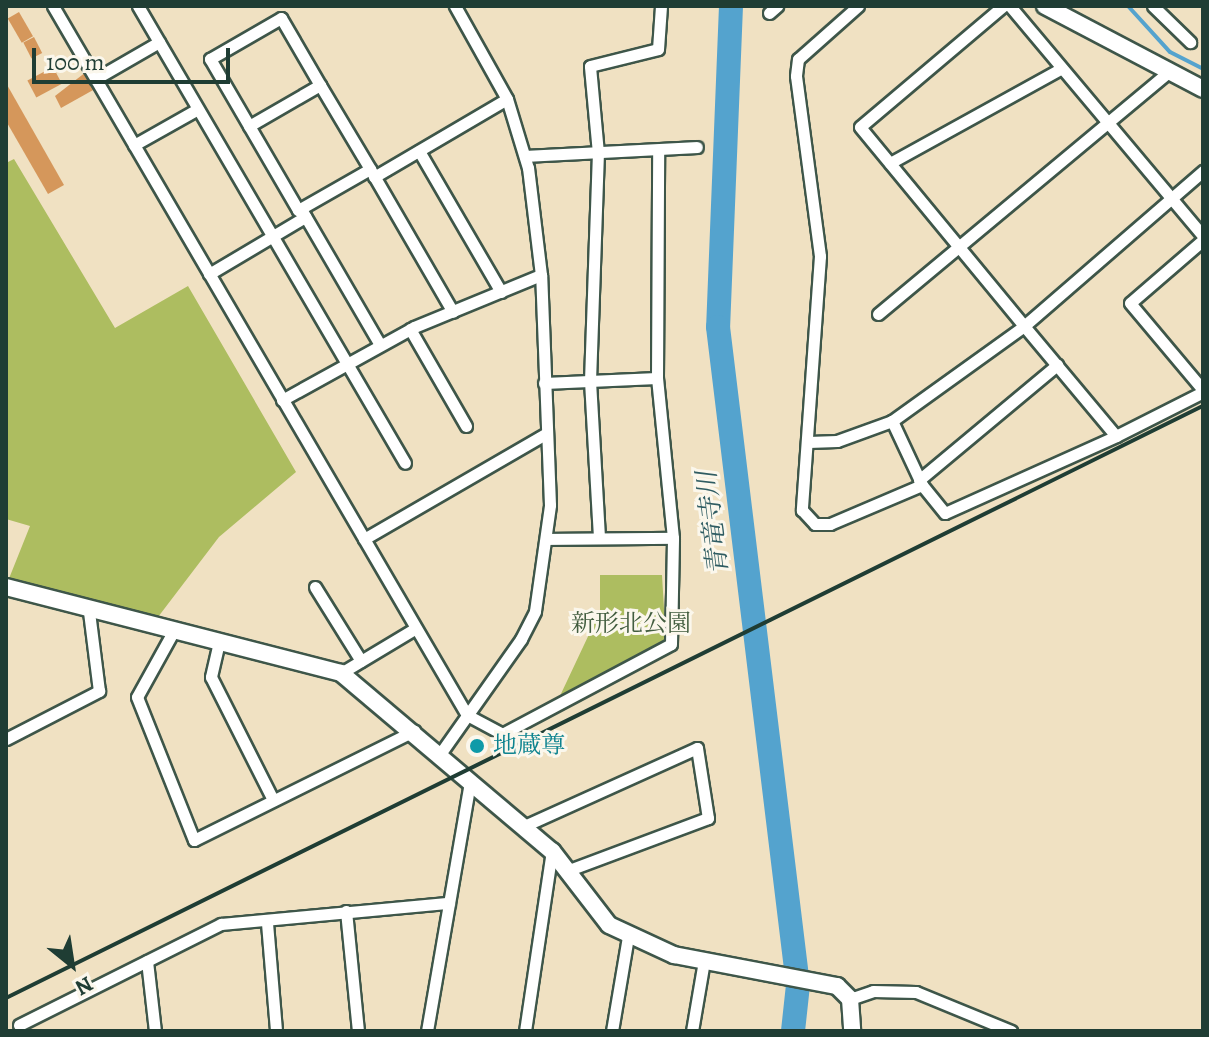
<!DOCTYPE html>
<meta charset="utf-8">
<style>
body{margin:0}
#map{position:relative;width:1209px;height:1037px;overflow:hidden;background:#f0e1c2;font-family:Alegreya,"Noto Serif JP",serif}
div>[style]{position:absolute}
[style*='--x']{left:calc(var(--x)*1px);top:calc(var(--y)*1px);width:calc(var(--w)*1px);rotate:calc(var(--a)*1deg)}
.green>*{inset:0;background:#adbd60}
.stream>*{height:4px;margin:-2px;padding:0 2px;transform-origin:2px;border-radius:2px;background:#54a3ce}
.river>*{height:24px;margin:-12px;padding:0 12px;transform-origin:12px;border-radius:12px;background:#54a3ce}
.building>*{inset:0;background:#d5975b;transform-origin:0 0}
.roads{filter:drop-shadow(2px 0 #3e5649) drop-shadow(-2px 0 #3e5649) drop-shadow(0 2px #3e5649) drop-shadow(0 -2px #3e5649)}
.street>*{height:11px;margin:-5.5px;padding:0 5.5px;transform-origin:5.5px;border-radius:5.5px;background:#fff}
.secondary>*{height:16px;margin:-8px;padding:0 8px;transform-origin:8px;border-radius:8px;background:#fff}
.rail>*{height:4px;margin:-2px;padding:0 2px;transform-origin:2px;border-radius:2px;background:#1f3d34}
.dots>*{width:22px;height:22px;translate:-50% -50%;box-sizing:border-box;border:4px solid #fbf7ec;border-radius:50%}
span{translate:-50% -50%;white-space:nowrap;text-align:center;line-height:1.15;-webkit-text-stroke:6px #fbf7ec;paint-order:stroke}
.park-label{font-size:24px;color:#425d3f}
.culture-label{font-size:24px;color:#0d838f}
.left{translate:0 -50%;text-align:left}
.water-label{font-size:26px;color:#2f5c62;font-style:italic}
.frame{position:absolute;inset:0;border:8px solid #1f3d34;pointer-events:none}
.north{position:absolute;left:32px;top:925px;width:80px;height:80px;-webkit-text-stroke:6px #fbf7ec;paint-order:stroke;rotate:150deg;font-size:22px;font-weight:700;line-height:32px;text-align:center;color:#1f3d34}
.north::after{content:'';display:block;margin:auto;width:28px;height:36px;background:#1f3d34;clip-path:polygon(50% 0,100% 100%,50% 72%,0 100%)}
.scale{position:absolute;left:32px;top:48px;width:198px;height:36px;box-sizing:border-box;border:4px solid #1f3d34;border-top:0;padding-left:10px;font-size:24px;line-height:28px;white-space:nowrap;color:#1f3d34;-webkit-text-stroke:6px #fbf7ec;paint-order:stroke}
</style>
<div id="map">
<div class="green">
<i style="clip-path:polygon(14px 159px,115px 328px,188px 286px,296px 472px,219px 537px,155px 621px,8px 581px,30px 526px,6px 519px,6px 163px)"></i>
<i style="clip-path:polygon(600px 575px,662px 575px,666px 642px,559px 698px,600px 611px)"></i>
</div>
<div class="stream">
<i style="--x:1128;--y:6;--w:62;--a:47.6"></i>
<i style="--x:1170;--y:52;--w:37;--a:27"></i>
</div>
<div class="river">
<i style="--x:731;--y:6;--w:321;--a:92.3"></i>
<i style="--x:718;--y:327;--w:663;--a:83.07"></i>
<i style="--x:798;--y:985;--w:46;--a:96.2"></i>
</div>
<div class="building">
<i style="left:19px;top:12px;width:28px;height:13px;rotate:60deg"></i>
<i style="left:34px;top:37px;width:18px;height:12px;rotate:63deg"></i>
<i style="left:53px;top:67px;width:19px;height:29px;rotate:62deg"></i>
<i style="clip-path:polygon(86px 72px,95px 89px,61px 108px,55px 96px)"></i>
<i style="clip-path:polygon(6px 83px,64px 185px,48px 194px,6px 121px)"></i>
</div>
<div class="roads">
<div class="street">
<i style="--x:53;--y:6;--w:821;--a:59.72"></i>
<i style="--x:467;--y:715;--w:40;--a:28"></i>
<i style="--x:502;--y:734;--w:191;--a:-28"></i>
<i style="--x:671;--y:644;--w:106;--a:-88.9"></i>
<i style="--x:673;--y:538;--w:161;--a:-95.7"></i>
<i style="--x:657;--y:378;--w:228;--a:-89.7"></i>
<i style="--x:138;--y:6;--w:529;--a:59.7"></i>
<i style="--x:858;--y:6;--w:80;--a:138.5"></i>
<i style="--x:798;--y:59;--w:17;--a:97"></i>
<i style="--x:796;--y:76;--w:182;--a:82.4"></i>
<i style="--x:820;--y:256;--w:255;--a:94.1"></i>
<i style="--x:802;--y:510;--w:19;--a:47"></i>
<i style="--x:815;--y:524;--w:15;--a:0"></i>
<i style="--x:830;--y:524;--w:100;--a:-23"></i>
<i style="--x:922;--y:485;--w:71;--a:-115.1"></i>
<i style="--x:1003;--y:6;--w:187;--a:139.8"></i>
<i style="--x:860;--y:127;--w:258;--a:50.5"></i>
<i style="--x:1024;--y:326;--w:237;--a:-40.9"></i>
<i style="--x:1010;--y:6;--w:300;--a:50"></i>
<i style="--x:1153;--y:6;--w:52;--a:44.2"></i>
<i style="--x:769;--y:13;--w:11;--a:-41"></i>
<i style="--x:95;--y:79;--w:74;--a:-30"></i>
<i style="--x:249;--y:126;--w:82;--a:-30"></i>
<i style="--x:134;--y:145;--w:73;--a:-29.4"></i>
<i style="--x:419;--y:151;--w:163;--a:59.8"></i>
<i style="--x:525;--y:156;--w:172;--a:-3"></i>
<i style="--x:890;--y:163;--w:196;--a:-28.9"></i>
<i style="--x:370;--y:169;--w:83;--a:150.3"></i>
<i style="--x:298;--y:210;--w:175;--a:-120.2"></i>
<i style="--x:210;--y:59;--w:82;--a:-30"></i>
<i style="--x:281;--y:18;--w:78;--a:59.8"></i>
<i style="--x:320;--y:85;--w:98;--a:59.2"></i>
<i style="--x:370;--y:169;--w:165;--a:59.9"></i>
<i style="--x:374;--y:177;--w:154;--a:-30.4"></i>
<i style="--x:301;--y:209;--w:157;--a:59.8"></i>
<i style="--x:1203;--y:240;--w:96;--a:139.2"></i>
<i style="--x:1130;--y:303;--w:114;--a:50"></i>
<i style="--x:209;--y:274;--w:112;--a:-30.7"></i>
<i style="--x:878;--y:314;--w:380;--a:-39.8"></i>
<i style="--x:410;--y:329;--w:112;--a:60"></i>
<i style="--x:544;--y:383;--w:113;--a:-2.5"></i>
<i style="--x:282;--y:400;--w:151;--a:-28.9"></i>
<i style="--x:414;--y:327;--w:137;--a:-22.3"></i>
<i style="--x:808;--y:442;--w:29;--a:-2"></i>
<i style="--x:837;--y:441;--w:59;--a:-20"></i>
<i style="--x:892;--y:421;--w:163;--a:-35.7"></i>
<i style="--x:1024;--y:326;--w:143;--a:50.1"></i>
<i style="--x:1116;--y:436;--w:97;--a:-26.8"></i>
<i style="--x:919;--y:480;--w:180;--a:-39.8"></i>
<i style="--x:922;--y:485;--w:36;--a:51"></i>
<i style="--x:945;--y:513;--w:188;--a:-24.2"></i>
<i style="--x:599;--y:537;--w:156;--a:-93.3"></i>
<i style="--x:590;--y:381;--w:228;--a:-88"></i>
<i style="--x:598;--y:153;--w:87;--a:-95.3"></i>
<i style="--x:590;--y:66;--w:70;--a:-14"></i>
<i style="--x:658;--y:49;--w:43;--a:-86"></i>
<i style="--x:364;--y:539;--w:209;--a:-30.1"></i>
<i style="--x:546;--y:539;--w:127;--a:-0.5"></i>
<i style="--x:315;--y:587;--w:87;--a:58.1"></i>
<i style="--x:173;--y:632;--w:74;--a:119"></i>
<i style="--x:137;--y:697;--w:154;--a:68.3"></i>
<i style="--x:194;--y:840;--w:246;--a:-26.4"></i>
<i style="--x:219;--y:642;--w:36;--a:103"></i>
<i style="--x:211;--y:677;--w:138;--a:63.2"></i>
<i style="--x:341;--y:673;--w:87;--a:-31"></i>
<i style="--x:6;--y:739;--w:105;--a:-27.3"></i>
<i style="--x:99;--y:691;--w:80;--a:-97.2"></i>
<i style="--x:440;--y:754;--w:141;--a:-54.8"></i>
<i style="--x:521;--y:639;--w:31;--a:-63"></i>
<i style="--x:535;--y:611;--w:107;--a:-81.9"></i>
<i style="--x:550;--y:505;--w:230;--a:-92.2"></i>
<i style="--x:541;--y:275;--w:108;--a:-96.9"></i>
<i style="--x:528;--y:168;--w:72;--a:-106.9"></i>
<i style="--x:507;--y:99;--w:107;--a:-119.2"></i>
<i style="--x:522;--y:827;--w:192;--a:-24.3"></i>
<i style="--x:697;--y:748;--w:71;--a:81.1"></i>
<i style="--x:708;--y:818;--w:148;--a:159.5"></i>
<i style="--x:346;--y:911;--w:121;--a:84.3"></i>
<i style="--x:267;--y:923;--w:108;--a:85.2"></i>
<i style="--x:147;--y:961;--w:70;--a:83.5"></i>
<i style="--x:850;--y:999;--w:24;--a:-19"></i>
<i style="--x:873;--y:991;--w:43;--a:1.3"></i>
<i style="--x:916;--y:992;--w:103;--a:22.3"></i>
<i style="--x:19;--y:1025;--w:226;--a:-26.6"></i>
<i style="--x:221;--y:924;--w:229;--a:-5.3"></i>
<i style="--x:427;--y:1031;--w:254;--a:-80.2"></i>
<i style="--x:525;--y:1031;--w:182;--a:-81.5"></i>
<i style="--x:612;--y:1031;--w:96;--a:-80.4"></i>
<i style="--x:692;--y:1031;--w:71;--a:-80.3"></i>
</div>
<div class="secondary">
<i style="--x:1045;--y:6;--w:178;--a:27.7"></i>
<i style="--x:6;--y:587;--w:346;--a:14.4"></i>
<i style="--x:341;--y:673;--w:276;--a:40.2"></i>
<i style="--x:552;--y:851;--w:93;--a:52.4"></i>
<i style="--x:609;--y:925;--w:72;--a:24.8"></i>
<i style="--x:674;--y:955;--w:166;--a:10.8"></i>
<i style="--x:837;--y:986;--w:18;--a:45"></i>
<i style="--x:850;--y:999;--w:32;--a:86"></i>
</div>
</div>
<div class="rail">
<i style="--x:6;--y:998;--w:1335;--a:-26.32"></i>
</div>
<div class="dots">
<i style="left:477px;top:746px;background:#0f9aa8"></i>
</div>
<div class="park-label">
<span style="left:631px;top:624px">新形北公園</span>
</div>
<div class="culture-label">
<span class="left" style="left:493px;top:746px">地蔵尊</span>
</div>
<div class="water-label">
<span style="left:713px;top:523px;rotate:-97deg">青竜寺川</span>
</div>
<div class="frame"></div>
<div class="north">N</div>
<div class="scale">100 m</div>
</div>
